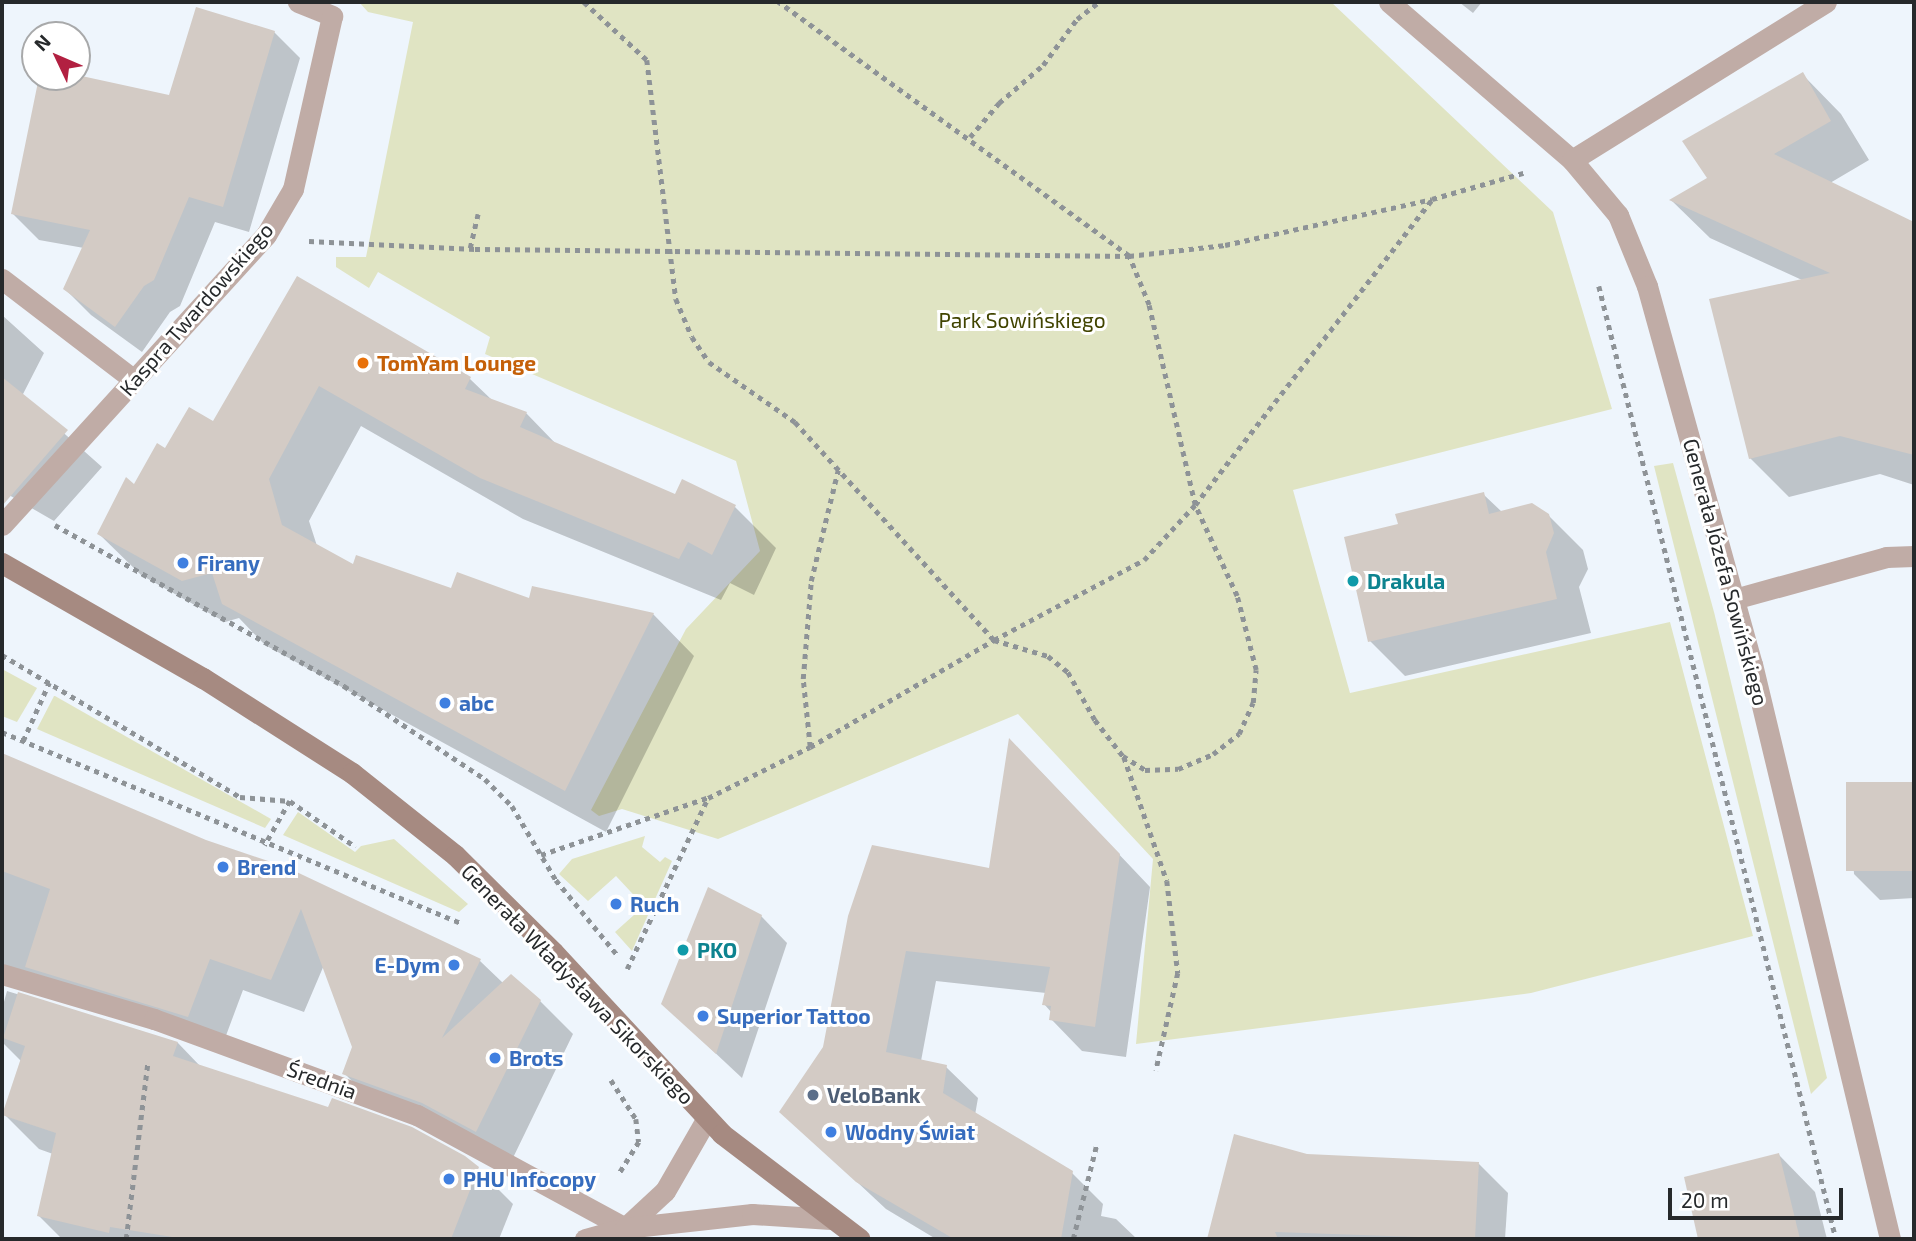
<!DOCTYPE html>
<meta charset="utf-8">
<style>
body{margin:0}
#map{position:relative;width:1916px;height:1241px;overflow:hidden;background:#eef5fc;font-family:"Exo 2",sans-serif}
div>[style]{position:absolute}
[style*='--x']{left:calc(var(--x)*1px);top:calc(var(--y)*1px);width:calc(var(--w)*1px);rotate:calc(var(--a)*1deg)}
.green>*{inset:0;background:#e0e4c3}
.shadow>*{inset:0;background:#0003}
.building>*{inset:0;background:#d3cbc5;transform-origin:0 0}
.path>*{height:4.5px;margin-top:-2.25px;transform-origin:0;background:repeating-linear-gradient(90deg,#8e9397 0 5px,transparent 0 10px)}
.service>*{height:21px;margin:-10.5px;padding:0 10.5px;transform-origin:10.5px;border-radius:10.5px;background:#c0aca6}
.minor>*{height:21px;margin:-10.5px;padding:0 10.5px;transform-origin:10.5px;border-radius:10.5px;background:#c0aca6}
.secondary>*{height:21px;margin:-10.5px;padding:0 10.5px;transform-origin:10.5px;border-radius:10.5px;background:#a68a81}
.dots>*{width:19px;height:19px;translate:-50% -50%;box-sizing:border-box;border:4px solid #fff;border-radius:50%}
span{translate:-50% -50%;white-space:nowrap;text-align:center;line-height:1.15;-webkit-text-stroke:6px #fff;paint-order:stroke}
.street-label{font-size:21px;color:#26292b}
.park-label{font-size:21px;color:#414400}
.food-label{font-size:21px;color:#c56008;font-weight:700}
.left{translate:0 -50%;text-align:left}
.shop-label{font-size:21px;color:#366cbe;font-weight:700}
.right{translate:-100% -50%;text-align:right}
.culture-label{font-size:21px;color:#0d838f;font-weight:700}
.service-label{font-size:21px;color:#4e5e75;font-weight:700}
.frame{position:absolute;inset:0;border:4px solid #26292b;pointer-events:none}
.north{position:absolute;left:21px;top:21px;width:70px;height:70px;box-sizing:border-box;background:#fff;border:2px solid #a8a9aa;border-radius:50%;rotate:314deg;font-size:19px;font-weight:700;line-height:28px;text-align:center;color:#26292b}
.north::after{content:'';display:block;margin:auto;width:24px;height:32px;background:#b22041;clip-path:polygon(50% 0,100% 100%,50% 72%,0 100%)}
.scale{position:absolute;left:1668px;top:1188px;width:175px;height:32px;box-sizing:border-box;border:4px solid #26292b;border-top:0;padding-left:9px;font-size:21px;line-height:24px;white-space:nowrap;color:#26292b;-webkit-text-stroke:5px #fff;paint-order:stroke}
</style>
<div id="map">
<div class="green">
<i style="clip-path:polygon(359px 2px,1331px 2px,1553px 212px,1612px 409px,1293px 490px,1350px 693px,1670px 622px,1753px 936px,1531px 993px,1136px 1044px,1153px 859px,1018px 714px,718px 839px,622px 809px,599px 816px,591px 810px,686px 629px,760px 551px,736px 461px,485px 354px,490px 337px,378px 272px,369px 288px,336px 267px,336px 257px,366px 257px,413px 22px,368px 12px)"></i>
<i style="clip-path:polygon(1673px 463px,1714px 612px,1827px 1078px,1811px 1094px,1654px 466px)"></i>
<i style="clip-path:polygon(2px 669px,37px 688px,17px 722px,2px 716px)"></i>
<i style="clip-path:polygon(54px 696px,55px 696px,271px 819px,265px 828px,37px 729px)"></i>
<i style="clip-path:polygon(298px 812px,355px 852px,361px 846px,394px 839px,468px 904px,459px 912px,283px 835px)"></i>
<i style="clip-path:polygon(645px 836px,642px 847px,660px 862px,665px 857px,672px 861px,632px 951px,615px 932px,644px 906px,616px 876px,588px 901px,559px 874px,572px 859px)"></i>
</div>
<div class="shadow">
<i style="clip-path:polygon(1459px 2px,1482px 2px,1473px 13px)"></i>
<i style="clip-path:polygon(274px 32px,300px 58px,249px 232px,215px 222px,180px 306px,170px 312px,142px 352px,91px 315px,65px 289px,84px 248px,39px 240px,13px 214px)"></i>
<i style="clip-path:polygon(1803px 75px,1841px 114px,1869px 160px,1830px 183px,1914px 224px,1914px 485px,1880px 474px,1789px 497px,1750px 458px,1802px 280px,1710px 238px,1671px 200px,1709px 179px)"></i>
<i style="clip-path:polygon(297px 278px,470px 379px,493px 401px,526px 413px,558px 446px,676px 496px,735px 507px,776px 548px,754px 595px,730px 583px,721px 600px,523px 519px,361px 426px,309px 521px,317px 546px,354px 566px,452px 590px,653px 614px,694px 656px,606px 832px,265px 645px,239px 618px,225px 622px,141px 575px,99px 534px,166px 451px,214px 423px)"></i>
<i style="clip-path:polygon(2px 315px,44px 353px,22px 396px,102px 467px,54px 521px,2px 491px)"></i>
<i style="clip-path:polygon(1483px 494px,1502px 512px,1548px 515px,1583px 550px,1588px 569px,1579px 587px,1591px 633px,1405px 676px,1370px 641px,1401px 525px)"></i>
<i style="clip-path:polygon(2px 756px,480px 961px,503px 983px,540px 1001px,573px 1034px,510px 1164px,377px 1106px,344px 1073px,354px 1047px,324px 965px,304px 1012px,243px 990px,221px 1049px,2px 969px)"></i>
<i style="clip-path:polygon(1040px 771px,1150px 887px,1126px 1057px,1082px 1051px,1051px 1019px,1052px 1013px,1044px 1004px,1046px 993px,936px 981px,921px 1061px,946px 1067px,978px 1098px,975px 1115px,1072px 1173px,1103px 1204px,1101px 1216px,1116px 1219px,1137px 1239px,936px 1239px,886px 1209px,782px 1112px,825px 1048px,849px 916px,990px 871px)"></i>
<i style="clip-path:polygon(1914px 784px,1914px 898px,1880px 900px,1854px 874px,1848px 789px)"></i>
<i style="clip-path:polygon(761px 916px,787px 943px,742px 1078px,663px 1004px)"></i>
<i style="clip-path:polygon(7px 991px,178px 1043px,201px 1067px,478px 1169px,513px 1204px,499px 1239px,62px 1239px,39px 1216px,53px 1154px,39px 1149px,4px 1114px,22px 1062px,2px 1042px,2px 1009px)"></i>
<i style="clip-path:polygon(1779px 1155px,1815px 1192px,1827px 1239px,1699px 1239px,1686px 1178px)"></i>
<i style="clip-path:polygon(1306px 1156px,1479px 1164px,1508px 1193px,1505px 1239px,1225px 1239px,1212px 1227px)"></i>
</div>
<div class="building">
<i style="clip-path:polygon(196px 7px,275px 31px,223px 207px,189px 197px,154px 280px,144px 286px,115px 327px,63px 289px,90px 230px,11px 214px,39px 77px,77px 75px,169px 95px)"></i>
<i style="clip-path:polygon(1803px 72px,1831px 121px,1774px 154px,1914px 222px,1914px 455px,1840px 436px,1749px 459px,1709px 299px,1830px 273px,1669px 200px,1707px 178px,1682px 141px)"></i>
<i style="clip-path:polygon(297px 276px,471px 377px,465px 389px,527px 412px,520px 427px,675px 494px,682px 479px,736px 505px,712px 555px,688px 542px,679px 559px,480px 478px,319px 386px,269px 479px,282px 525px,353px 564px,356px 555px,451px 588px,457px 572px,529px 598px,532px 586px,654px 613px,565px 791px,222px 604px,212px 573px,182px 581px,97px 534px,126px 477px,134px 484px,157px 443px,165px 448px,189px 407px,213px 421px)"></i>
<i style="clip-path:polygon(2px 377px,68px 430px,2px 506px)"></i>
<i style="clip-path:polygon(1484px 492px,1489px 514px,1532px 503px,1549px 514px,1554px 533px,1546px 552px,1557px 599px,1368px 642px,1344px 537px,1398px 524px,1395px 514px)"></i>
<i style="clip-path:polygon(1009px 738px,1120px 854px,1095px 1027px,1049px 1020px,1051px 1006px,1042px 1005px,1050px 967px,906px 951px,886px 1052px,947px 1065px,943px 1093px,1073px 1171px,1061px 1239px,954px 1239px,856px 1182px,779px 1112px,823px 1047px,848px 916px,872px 845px,989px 868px)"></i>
<i style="clip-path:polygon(2px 753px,206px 840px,286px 867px,481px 959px,442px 1038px,511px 974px,541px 1000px,476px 1132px,422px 1103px,342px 1074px,352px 1047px,301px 909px,271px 980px,210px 959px,188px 1017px,25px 967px,50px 889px,2px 871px)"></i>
<i style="left:1914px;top:782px;width:89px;height:68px;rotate:90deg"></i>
<i style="clip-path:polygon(708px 887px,762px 915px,716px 1054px,661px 1004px)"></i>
<i style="clip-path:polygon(18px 992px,178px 1042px,173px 1056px,328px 1107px,332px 1098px,412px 1127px,465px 1156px,479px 1167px,451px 1239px,185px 1239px,110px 1227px,109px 1233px,37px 1216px,56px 1133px,2px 1115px,25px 1046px,3px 1038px)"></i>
<i style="clip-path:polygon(1234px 1134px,1307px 1154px,1479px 1162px,1475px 1239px,1275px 1232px,1278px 1239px,1207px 1239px)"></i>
<i style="clip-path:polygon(1779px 1153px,1800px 1239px,1698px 1239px,1684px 1177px)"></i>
</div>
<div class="path">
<i style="--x:584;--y:2;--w:86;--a:42.6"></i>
<i style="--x:647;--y:60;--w:241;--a:83.1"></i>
<i style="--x:676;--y:299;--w:41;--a:67.2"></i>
<i style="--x:692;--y:337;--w:30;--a:56"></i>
<i style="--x:709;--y:362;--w:105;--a:34.9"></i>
<i style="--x:795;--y:422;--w:295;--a:47.6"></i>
<i style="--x:994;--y:640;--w:56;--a:16.5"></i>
<i style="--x:1048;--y:656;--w:26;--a:39"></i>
<i style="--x:1068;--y:672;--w:55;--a:60.6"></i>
<i style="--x:1095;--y:720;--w:46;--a:52.1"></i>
<i style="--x:1123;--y:756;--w:26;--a:32"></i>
<i style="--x:1145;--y:770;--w:33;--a:-2"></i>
<i style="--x:1178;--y:769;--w:38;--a:-23"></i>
<i style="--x:1213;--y:754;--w:33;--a:-38"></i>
<i style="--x:1239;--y:734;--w:34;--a:-66"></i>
<i style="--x:1253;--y:703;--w:33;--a:-85"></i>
<i style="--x:1256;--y:670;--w:76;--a:-104.4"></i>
<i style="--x:1237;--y:596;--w:100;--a:-114.8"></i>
<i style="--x:1195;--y:505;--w:205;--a:-103"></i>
<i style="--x:1149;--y:305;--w:53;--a:-112.2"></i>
<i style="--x:1129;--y:256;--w:433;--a:-144.1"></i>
<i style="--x:970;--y:137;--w:45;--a:-49.5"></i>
<i style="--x:999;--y:103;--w:58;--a:-40.8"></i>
<i style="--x:1043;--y:65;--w:57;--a:-53.5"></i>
<i style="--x:1077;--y:19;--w:28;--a:-38"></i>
<i style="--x:309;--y:241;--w:166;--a:2.8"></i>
<i style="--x:475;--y:249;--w:654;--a:0.61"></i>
<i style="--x:1129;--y:256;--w:97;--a:-6.5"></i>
<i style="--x:1225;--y:245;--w:212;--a:-12.5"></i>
<i style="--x:470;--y:248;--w:35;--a:-77"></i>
<i style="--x:1599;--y:286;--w:982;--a:76.03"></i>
<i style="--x:55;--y:525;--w:331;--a:29.1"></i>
<i style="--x:344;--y:686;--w:169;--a:33.4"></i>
<i style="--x:485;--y:779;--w:38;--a:45"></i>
<i style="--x:512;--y:806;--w:86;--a:59.3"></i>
<i style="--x:556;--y:880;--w:99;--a:50.7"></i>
<i style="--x:2;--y:655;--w:277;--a:30.8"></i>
<i style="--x:240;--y:797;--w:50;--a:4.6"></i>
<i style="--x:290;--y:801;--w:51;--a:119.6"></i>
<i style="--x:2;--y:732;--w:499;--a:22.6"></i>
<i style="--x:23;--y:741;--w:64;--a:-65.9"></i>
<i style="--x:810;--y:747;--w:68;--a:-95.9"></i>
<i style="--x:803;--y:679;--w:98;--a:-85.3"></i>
<i style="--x:811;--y:581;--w:114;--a:-76.3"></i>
<i style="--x:1124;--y:757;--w:131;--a:70.9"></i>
<i style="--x:1167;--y:881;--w:93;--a:83.2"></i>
<i style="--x:1178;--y:973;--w:100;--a:102.7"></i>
<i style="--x:290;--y:801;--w:80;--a:34.9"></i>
<i style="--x:541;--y:855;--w:176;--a:-19"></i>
<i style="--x:627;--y:969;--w:189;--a:-64.7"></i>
<i style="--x:708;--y:798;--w:114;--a:-26.6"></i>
<i style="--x:810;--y:747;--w:213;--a:-30.2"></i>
<i style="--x:994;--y:640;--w:170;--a:-28.1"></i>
<i style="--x:1144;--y:560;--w:75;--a:-47.2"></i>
<i style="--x:1195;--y:505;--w:387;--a:-52.2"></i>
<i style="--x:1432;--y:199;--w:95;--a:-15.9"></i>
<i style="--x:611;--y:1080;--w:46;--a:57.3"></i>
<i style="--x:636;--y:1119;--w:23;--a:83"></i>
<i style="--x:639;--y:1142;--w:38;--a:122"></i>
<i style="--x:126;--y:1239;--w:179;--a:-83"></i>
<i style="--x:1073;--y:1239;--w:99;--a:-76"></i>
</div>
<div class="service">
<i style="--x:298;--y:2;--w:37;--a:22"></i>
<i style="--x:2;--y:279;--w:166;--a:37.4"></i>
<i style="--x:1734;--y:599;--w:158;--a:-15.4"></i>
<i style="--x:1886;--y:557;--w:28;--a:-2"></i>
<i style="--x:2;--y:974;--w:159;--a:16.5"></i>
<i style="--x:154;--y:1019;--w:280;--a:20.1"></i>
<i style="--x:417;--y:1115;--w:237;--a:28.5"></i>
</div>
<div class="minor">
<i style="--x:1389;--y:2;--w:242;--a:40.8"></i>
<i style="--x:1572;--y:160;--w:72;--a:50.1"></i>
<i style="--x:1618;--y:215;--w:77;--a:67.8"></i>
<i style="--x:1647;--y:286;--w:392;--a:74.5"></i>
<i style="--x:1752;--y:664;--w:591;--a:76.5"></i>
<i style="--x:1572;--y:160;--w:299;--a:-31.9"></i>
<i style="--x:2;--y:525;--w:392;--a:-47.7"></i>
<i style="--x:266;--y:235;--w:53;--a:-59.6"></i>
<i style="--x:293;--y:189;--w:177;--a:-77.3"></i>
<i style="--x:625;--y:1228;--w:54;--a:-42.8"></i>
<i style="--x:665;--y:1191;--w:84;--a:-60.1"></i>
<i style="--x:585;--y:1239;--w:41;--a:-15.4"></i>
<i style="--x:625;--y:1228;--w:128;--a:-6.3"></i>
<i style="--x:752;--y:1214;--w:79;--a:3.6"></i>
</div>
<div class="secondary">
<i style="--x:2;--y:563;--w:232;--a:29.8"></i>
<i style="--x:203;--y:678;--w:177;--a:32.5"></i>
<i style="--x:352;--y:773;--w:132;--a:38.5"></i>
<i style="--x:455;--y:855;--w:138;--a:44.7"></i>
<i style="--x:553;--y:952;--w:248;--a:47.1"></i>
<i style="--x:722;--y:1134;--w:173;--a:37.3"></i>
</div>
<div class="dots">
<i style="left:363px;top:363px;background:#e8710a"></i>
<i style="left:183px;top:563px;background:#3f7fe0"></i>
<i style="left:1353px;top:581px;background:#0f9aa8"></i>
<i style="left:445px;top:703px;background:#3f7fe0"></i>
<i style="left:223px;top:867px;background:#3f7fe0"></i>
<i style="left:616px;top:904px;background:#3f7fe0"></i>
<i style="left:683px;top:950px;background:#0f9aa8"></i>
<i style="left:454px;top:965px;background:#3f7fe0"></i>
<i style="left:703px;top:1016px;background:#3f7fe0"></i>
<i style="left:495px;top:1058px;background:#3f7fe0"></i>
<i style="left:813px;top:1095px;background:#5c6f8a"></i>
<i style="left:831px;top:1132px;background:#3f7fe0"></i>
<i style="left:449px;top:1179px;background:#3f7fe0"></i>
</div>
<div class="street-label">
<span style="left:196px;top:309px;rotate:-49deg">Kaspra Twardowskiego</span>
<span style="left:1726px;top:572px;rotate:75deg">Generała Józefa Sowińskiego</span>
<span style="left:578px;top:984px;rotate:46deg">Generała Władysława Sikorskiego</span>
<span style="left:322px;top:1080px;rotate:20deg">Średnia</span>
</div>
<div class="park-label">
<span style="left:1022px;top:320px">Park Sowińskiego</span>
</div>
<div class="food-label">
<span class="left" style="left:377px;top:363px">TomYam Lounge</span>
</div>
<div class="shop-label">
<span class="left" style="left:197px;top:563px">Firany</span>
<span class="left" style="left:459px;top:703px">abc</span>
<span class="left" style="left:237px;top:867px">Brend</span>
<span class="left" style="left:630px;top:904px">Ruch</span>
<span class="right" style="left:440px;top:965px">E-Dym</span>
<span class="left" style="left:717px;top:1016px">Superior Tattoo</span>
<span class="left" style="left:509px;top:1058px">Brots</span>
<span class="left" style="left:845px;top:1132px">Wodny Świat</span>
<span class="left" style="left:463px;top:1179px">PHU Infocopy</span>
</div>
<div class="culture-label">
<span class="left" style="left:1367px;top:581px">Drakula</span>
<span class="left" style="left:697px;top:950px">PKO</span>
</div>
<div class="service-label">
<span class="left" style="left:827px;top:1095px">VeloBank</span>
</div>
<div class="frame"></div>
<div class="north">N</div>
<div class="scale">20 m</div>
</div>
